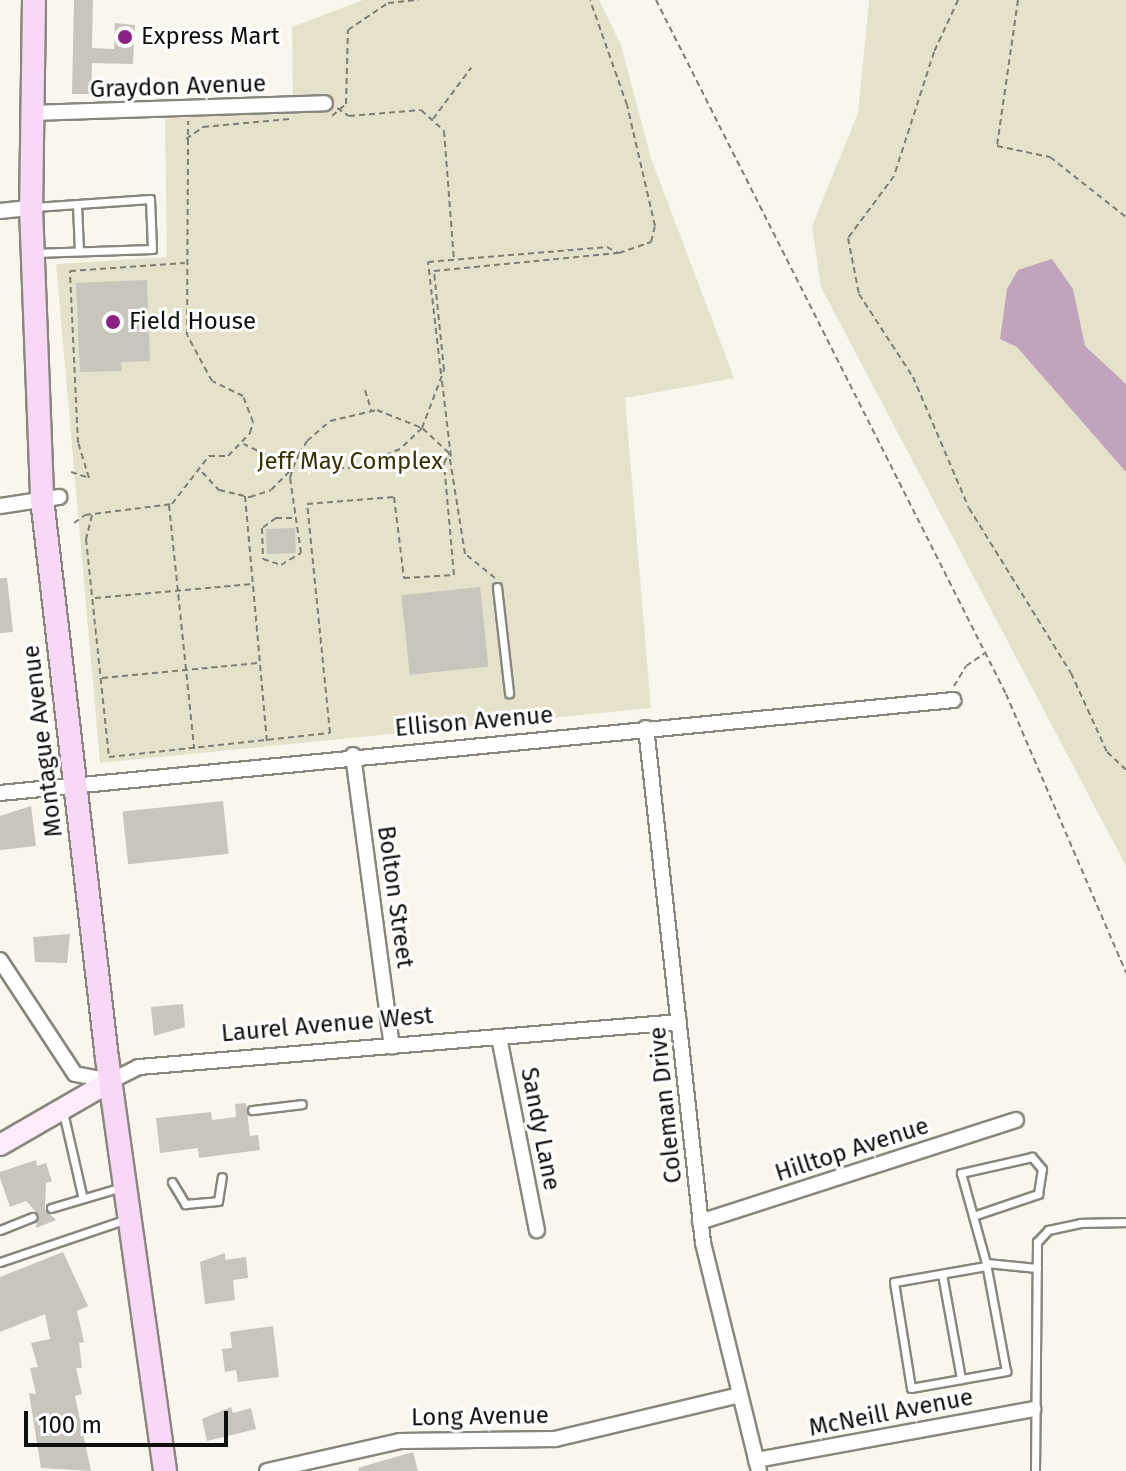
<!DOCTYPE html>
<style>
body{margin:0}
#map{position:relative;width:1126px;height:1471px;overflow:hidden;background:#f9f7ed;font-family:"Fira Sans",sans-serif}
div>[style]{position:absolute}
[style*='--x']{left:calc(var(--x)*1px);top:calc(var(--y)*1px);width:calc(var(--w)*1px);rotate:calc(var(--a)*1deg)}
.green>*{inset:0;background:#e5e1cb}
.water>*{inset:0;background:#c0a3bc}
.building>*{inset:0;background:#c7c5bc;transform-origin:0 0}
.path>*{height:2px;margin-top:-1px;transform-origin:0;background:repeating-linear-gradient(90deg,#7e7d76 0 6px,transparent 0 10px)}
.roads{filter:drop-shadow(2px 0 #88877e) drop-shadow(-2px 0 #88877e) drop-shadow(0 2px #88877e) drop-shadow(0 -2px #88877e)}
.lane>*{height:7px;margin:-3.5px;padding:0 3.5px;transform-origin:3.5px;border-radius:3.5px;background:#fff}
.street>*{height:14px;margin:-7px;padding:0 7px;transform-origin:7px;border-radius:7px;background:#fff}
.secondary>*{height:20px;margin:-10px;padding:0 10px;transform-origin:10px;border-radius:10px;background:#fdebfa}
.primary>*{height:22px;margin:-11px;padding:0 11px;transform-origin:11px;border-radius:11px;background:#fad7f6}
.dots>*{width:22px;height:22px;translate:-50% -50%;box-sizing:border-box;border:4px solid #fff;border-radius:50%}
span{translate:-50% -50%;white-space:nowrap;text-align:center;line-height:1.15;-webkit-text-stroke:6px #fff;paint-order:stroke}
.poi-label{font-size:24px;color:#0f0f0c}
.left{translate:0 -50%;text-align:left}
.street-label{font-size:24px;color:#0f0f0c}
.park-label{font-size:24px;color:#393103}
.scale{position:absolute;left:24px;top:1411px;width:204px;height:36px;box-sizing:border-box;border:4px solid #0f0f0c;border-top:0;padding-left:10px;font-size:24px;line-height:28px;white-space:nowrap;color:#0f0f0c;-webkit-text-stroke:6px #fff;paint-order:stroke}
</style>
<div id="map">
<div class="green">
<i style="clip-path:polygon(363px 0,599px 0,621px 45px,651px 158px,734px 378px,625px 398px,651px 708px,100px 763px,56px 264px,167px 257px,165px 119px,293px 109px,292px 27px)"></i>
<i style="clip-path:polygon(869px 0,1126px 0,1126px 866px,821px 287px,812px 226px,858px 113px)"></i>
</div>
<div class="water">
<i style="clip-path:polygon(1052px 259px,1073px 289px,1085px 346px,1126px 384px,1126px 472px,1017px 347px,1000px 339px,1007px 289px,1018px 270px)"></i>
</div>
<div class="building">
<i style="clip-path:polygon(74px 0,93px 0,92px 48px,114px 49px,115px 23px,135px 25px,133px 64px,92px 63px,91px 94px,72px 94px)"></i>
<i style="clip-path:polygon(147px 280px,150px 361px,121px 362px,122px 371px,80px 372px,76px 283px)"></i>
<i style="left:295px;top:528px;width:25px;height:29px;rotate:88deg"></i>
<i style="clip-path:polygon(0 578px,7px 578px,13px 632px,0 633px)"></i>
<i style="left:480px;top:587px;width:80px;height:79px;rotate:84deg"></i>
<i style="left:223px;top:801px;width:53px;height:101px;rotate:84deg"></i>
<i style="clip-path:polygon(31px 806px,36px 846px,0 850px,0 816px)"></i>
<i style="clip-path:polygon(70px 934px,67px 963px,35px 962px,33px 937px)"></i>
<i style="clip-path:polygon(183px 1004px,185px 1027px,154px 1036px,151px 1007px)"></i>
<i style="clip-path:polygon(246px 1103px,250px 1136px,258px 1135px,260px 1150px,199px 1158px,198px 1148px,160px 1153px,156px 1118px,211px 1112px,212px 1120px,236px 1117px,235px 1104px)"></i>
<i style="clip-path:polygon(36px 1160px,37px 1166px,46px 1163px,52px 1181px,46px 1183px,45px 1209px,56px 1220px,36px 1228px,38px 1214px,26px 1201px,10px 1207px,0 1178px,0 1172px)"></i>
<i style="clip-path:polygon(63px 1252px,88px 1306px,77px 1311px,84px 1342px,79px 1343px,82px 1368px,76px 1368px,82px 1394px,75px 1396px,91px 1471px,41px 1468px,29px 1393px,36px 1394px,30px 1368px,38px 1367px,31px 1343px,50px 1339px,45px 1314px,0 1332px,0 1277px)"></i>
<i style="clip-path:polygon(225px 1253px,225px 1260px,246px 1257px,248px 1278px,233px 1280px,235px 1300px,205px 1304px,200px 1262px)"></i>
<i style="clip-path:polygon(273px 1326px,279px 1377px,238px 1382px,236px 1370px,225px 1372px,222px 1349px,232px 1348px,230px 1332px)"></i>
<i style="clip-path:polygon(231px 1407px,233px 1413px,251px 1408px,256px 1429px,207px 1441px,202px 1419px)"></i>
<i style="clip-path:polygon(413px 1452px,418px 1471px,359px 1471px,358px 1468px)"></i>
</div>
<div class="path">
<i style="--x:656;--y:0;--w:777;--a:63.24"></i>
<i style="--x:1006;--y:694;--w:304;--a:66.7"></i>
<i style="--x:958;--y:0;--w:57;--a:114.8"></i>
<i style="--x:934;--y:52;--w:130;--a:107.9"></i>
<i style="--x:894;--y:176;--w:77;--a:126.6"></i>
<i style="--x:848;--y:238;--w:57;--a:78.9"></i>
<i style="--x:859;--y:294;--w:99;--a:57"></i>
<i style="--x:913;--y:377;--w:142;--a:66.9"></i>
<i style="--x:969;--y:508;--w:194;--a:58.3"></i>
<i style="--x:1071;--y:673;--w:87;--a:65.5"></i>
<i style="--x:1107;--y:752;--w:26;--a:43"></i>
<i style="--x:1018;--y:0;--w:148;--a:98.2"></i>
<i style="--x:997;--y:146;--w:54;--a:11.7"></i>
<i style="--x:1050;--y:157;--w:97;--a:38.3"></i>
<i style="--x:337;--y:108;--w:14;--a:34"></i>
<i style="--x:349;--y:116;--w:72;--a:-4.8"></i>
<i style="--x:421;--y:110;--w:31;--a:42"></i>
<i style="--x:444;--y:131;--w:129;--a:85.6"></i>
<i style="--x:332;--y:116;--w:18;--a:-41"></i>
<i style="--x:346;--y:104;--w:74;--a:-88.5"></i>
<i style="--x:348;--y:30;--w:48;--a:-34"></i>
<i style="--x:388;--y:3;--w:31;--a:-6"></i>
<i style="--x:433;--y:119;--w:64;--a:-53.3"></i>
<i style="--x:186;--y:139;--w:21;--a:-35"></i>
<i style="--x:203;--y:127;--w:87;--a:-5.3"></i>
<i style="--x:441;--y:374;--w:113;--a:-96.6"></i>
<i style="--x:428;--y:262;--w:180;--a:-4.8"></i>
<i style="--x:607;--y:247;--w:13;--a:29"></i>
<i style="--x:442;--y:381;--w:78;--a:83.3"></i>
<i style="--x:365;--y:390;--w:21;--a:73"></i>
<i style="--x:71;--y:472;--w:19;--a:18"></i>
<i style="--x:89;--y:478;--w:37;--a:-107"></i>
<i style="--x:78;--y:443;--w:172;--a:-92.7"></i>
<i style="--x:70;--y:271;--w:115;--a:-4"></i>
<i style="--x:202;--y:472;--w:25;--a:47"></i>
<i style="--x:219;--y:490;--w:32;--a:13"></i>
<i style="--x:250;--y:497;--w:22;--a:-18"></i>
<i style="--x:271;--y:490;--w:31;--a:-45"></i>
<i style="--x:293;--y:468;--w:55;--a:-153.9"></i>
<i style="--x:245;--y:496;--w:246;--a:84.9"></i>
<i style="--x:169;--y:505;--w:245;--a:84.1"></i>
<i style="--x:92;--y:515;--w:25;--a:104"></i>
<i style="--x:86;--y:539;--w:219;--a:84"></i>
<i style="--x:109;--y:757;--w:222;--a:-6.2"></i>
<i style="--x:330;--y:733;--w:230;--a:-95.7"></i>
<i style="--x:307;--y:504;--w:87;--a:-4.6"></i>
<i style="--x:394;--y:497;--w:82;--a:83"></i>
<i style="--x:404;--y:578;--w:50;--a:-3.4"></i>
<i style="--x:454;--y:575;--w:112;--a:-95.1"></i>
<i style="--x:444;--y:463;--w:11;--a:-63"></i>
<i style="--x:292;--y:518;--w:16;--a:180"></i>
<i style="--x:276;--y:518;--w:17;--a:144"></i>
<i style="--x:262;--y:528;--w:31;--a:88"></i>
<i style="--x:263;--y:559;--w:19;--a:18"></i>
<i style="--x:281;--y:565;--w:23;--a:-31"></i>
<i style="--x:301;--y:553;--w:76;--a:-98.3"></i>
<i style="--x:290;--y:478;--w:10;--a:-73"></i>
<i style="--x:293;--y:468;--w:15;--a:-67"></i>
<i style="--x:299;--y:454;--w:15;--a:-58"></i>
<i style="--x:307;--y:441;--w:30;--a:-41"></i>
<i style="--x:330;--y:421;--w:48;--a:-13.2"></i>
<i style="--x:377;--y:410;--w:48;--a:21.8"></i>
<i style="--x:422;--y:428;--w:30;--a:136"></i>
<i style="--x:400;--y:449;--w:50;--a:157.6"></i>
<i style="--x:354;--y:468;--w:61;--a:180"></i>
<i style="--x:74;--y:523;--w:14;--a:-36"></i>
<i style="--x:85;--y:515;--w:88;--a:-7.2"></i>
<i style="--x:172;--y:504;--w:61;--a:-52.4"></i>
<i style="--x:209;--y:456;--w:19;--a:0"></i>
<i style="--x:228;--y:456;--w:32;--a:-46"></i>
<i style="--x:250;--y:433;--w:11;--a:-75"></i>
<i style="--x:253;--y:422;--w:28;--a:-111"></i>
<i style="--x:243;--y:396;--w:34;--a:-154"></i>
<i style="--x:212;--y:381;--w:52;--a:-118.5"></i>
<i style="--x:187;--y:335;--w:214;--a:-89.7"></i>
<i style="--x:495;--y:578;--w:38;--a:-141"></i>
<i style="--x:465;--y:554;--w:102;--a:-99"></i>
<i style="--x:449;--y:453;--w:37;--a:-137"></i>
<i style="--x:422;--y:428;--w:62;--a:-69.2"></i>
<i style="--x:444;--y:370;--w:100;--a:-95.8"></i>
<i style="--x:434;--y:271;--w:186;--a:-5.6"></i>
<i style="--x:619;--y:253;--w:34;--a:-19"></i>
<i style="--x:651;--y:242;--w:16;--a:-76"></i>
<i style="--x:655;--y:226;--w:124;--a:-103"></i>
<i style="--x:627;--y:105;--w:111;--a:-109.4"></i>
<i style="--x:95;--y:598;--w:158;--a:-5.1"></i>
<i style="--x:102;--y:678;--w:158;--a:-5.5"></i>
<i style="--x:954;--y:686;--w:23;--a:-59"></i>
<i style="--x:966;--y:666;--w:22;--a:-34"></i>
</div>
<div class="roads">
<div class="lane">
<i style="--x:77;--y:204;--w:47;--a:87.6"></i>
<i style="--x:34;--y:253;--w:118;--a:-1.9"></i>
<i style="--x:152;--y:249;--w:50;--a:-92.3"></i>
<i style="--x:150;--y:199;--w:116;--a:176.1"></i>
<i style="--x:497;--y:587;--w:107;--a:83.5"></i>
<i style="--x:252;--y:1110;--w:50;--a:-6.8"></i>
<i style="--x:63;--y:1112;--w:85;--a:77.1"></i>
<i style="--x:172;--y:1182;--w:26;--a:59"></i>
<i style="--x:185;--y:1204;--w:33;--a:-5"></i>
<i style="--x:218;--y:1201;--w:24;--a:-81"></i>
<i style="--x:51;--y:1208;--w:74;--a:-16.5"></i>
<i style="--x:973;--y:1216;--w:69;--a:-18.7"></i>
<i style="--x:1038;--y:1194;--w:25;--a:-81"></i>
<i style="--x:1042;--y:1169;--w:16;--a:-130"></i>
<i style="--x:1032;--y:1157;--w:73;--a:167.3"></i>
<i style="--x:961;--y:1173;--w:45;--a:74.4"></i>
<i style="--x:973;--y:1216;--w:49;--a:74.5"></i>
<i style="--x:0;--y:1230;--w:35;--a:-22"></i>
<i style="--x:0;--y:1262;--w:134;--a:-18.7"></i>
<i style="--x:986;--y:1266;--w:93;--a:170.1"></i>
<i style="--x:894;--y:1282;--w:107;--a:80.9"></i>
<i style="--x:911;--y:1388;--w:97;--a:-10.1"></i>
<i style="--x:1006;--y:1371;--w:110;--a:-100.5"></i>
<i style="--x:986;--y:1263;--w:51;--a:5.6"></i>
<i style="--x:942;--y:1274;--w:107;--a:79.7"></i>
<i style="--x:1035;--y:1471;--w:229;--a:-89.5"></i>
<i style="--x:1037;--y:1242;--w:16;--a:-47"></i>
<i style="--x:1048;--y:1230;--w:33;--a:-12"></i>
<i style="--x:1080;--y:1223;--w:46;--a:-1.2"></i>
</div>
<div class="street">
<i style="--x:31;--y:113;--w:294;--a:-1.9"></i>
<i style="--x:0;--y:211;--w:31;--a:-6"></i>
<i style="--x:0;--y:506;--w:60;--a:-8.7"></i>
<i style="--x:646;--y:728;--w:518;--a:83.68"></i>
<i style="--x:703;--y:1243;--w:235;--a:76.2"></i>
<i style="--x:353;--y:755;--w:294;--a:82.4"></i>
<i style="--x:0;--y:793;--w:958;--a:-5.57"></i>
<i style="--x:0;--y:960;--w:136;--a:56.7"></i>
<i style="--x:75;--y:1074;--w:37;--a:11"></i>
<i style="--x:111;--y:1081;--w:31;--a:-27"></i>
<i style="--x:139;--y:1067;--w:542;--a:-4.76"></i>
<i style="--x:499;--y:1037;--w:197;--a:78.9"></i>
<i style="--x:700;--y:1222;--w:332;--a:-17.9"></i>
<i style="--x:756;--y:1460;--w:282;--a:-10.4"></i>
<i style="--x:267;--y:1471;--w:136;--a:-12.7"></i>
<i style="--x:400;--y:1441;--w:155;--a:-0.7"></i>
<i style="--x:555;--y:1439;--w:190;--a:-13.4"></i>
</div>
<div class="secondary">
<i style="--x:0;--y:1145;--w:128;--a:-30"></i>
</div>
<div class="primary">
<i style="--x:34;--y:0;--w:208;--a:90.8"></i>
<i style="--x:31;--y:208;--w:291;--a:87.8"></i>
<i style="--x:42;--y:499;--w:563;--a:83.37"></i>
<i style="--x:107;--y:1058;--w:417;--a:82"></i>
</div>
</div>
<div class="dots">
<i style="left:125px;top:37px;background:#8b2085"></i>
<i style="left:113px;top:322px;background:#8b2085"></i>
</div>
<div class="poi-label">
<span class="left" style="left:141px;top:37px">Express Mart</span>
<span class="left" style="left:129px;top:322px">Field House</span>
</div>
<div class="street-label">
<span style="left:178px;top:87px;rotate:-2deg">Graydon Avenue</span>
<span style="left:474px;top:722px;rotate:-5deg">Ellison Avenue</span>
<span style="left:43px;top:741px;rotate:-97deg">Montague Avenue</span>
<span style="left:395px;top:897px;rotate:82deg">Bolton Street</span>
<span style="left:327px;top:1025px;rotate:-5deg">Laurel Avenue West</span>
<span style="left:666px;top:1105px;rotate:-96deg">Coleman Drive</span>
<span style="left:540px;top:1129px;rotate:79deg">Sandy Lane</span>
<span style="left:852px;top:1150px;rotate:-18deg">Hilltop Avenue</span>
<span style="left:891px;top:1413px;rotate:-11deg">McNeill Avenue</span>
<span style="left:480px;top:1417px;rotate:-1deg">Long Avenue</span>
</div>
<div class="park-label">
<span style="left:350px;top:462px">Jeff May Complex</span>
</div>
<div class="scale">100 m</div>
</div>
